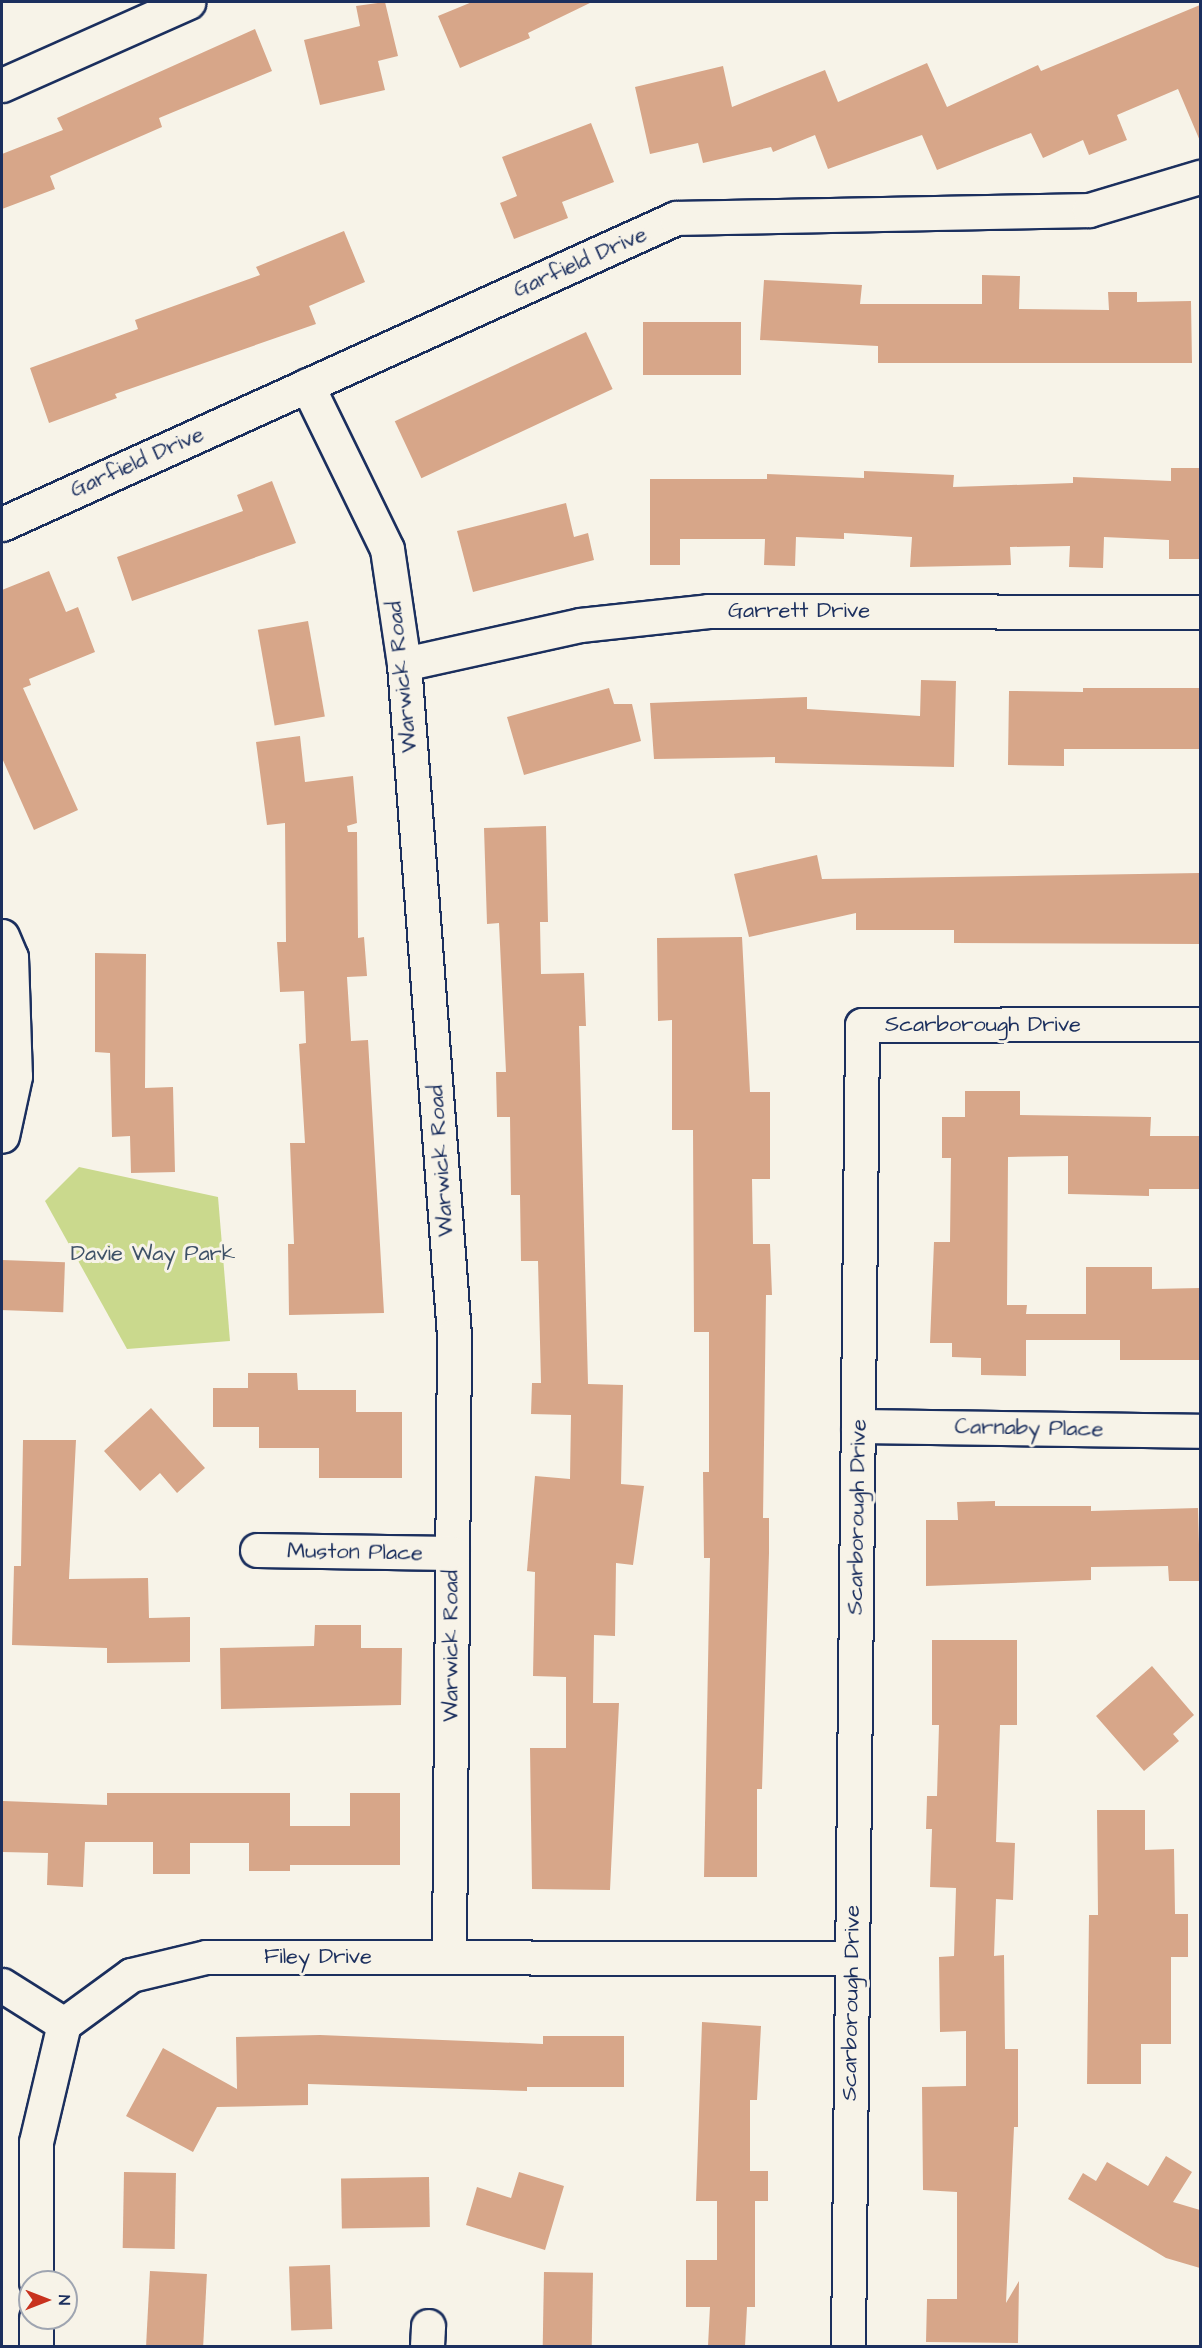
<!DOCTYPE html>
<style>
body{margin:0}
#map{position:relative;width:1202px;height:2348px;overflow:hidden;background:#f7f3e8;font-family:"Architects Daughter",sans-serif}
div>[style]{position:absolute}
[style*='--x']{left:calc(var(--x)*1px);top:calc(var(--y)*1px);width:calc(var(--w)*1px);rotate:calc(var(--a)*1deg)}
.green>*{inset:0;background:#cad98d}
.building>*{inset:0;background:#d7a689;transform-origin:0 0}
.roads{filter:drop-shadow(2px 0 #1b2f5e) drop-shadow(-2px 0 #1b2f5e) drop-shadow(0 2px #1b2f5e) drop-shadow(0 -2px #1b2f5e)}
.minor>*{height:33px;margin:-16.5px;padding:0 16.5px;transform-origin:16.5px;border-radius:16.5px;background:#f7f3e8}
span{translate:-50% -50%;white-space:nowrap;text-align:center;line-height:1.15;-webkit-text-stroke:6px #f7f3e8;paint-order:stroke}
.street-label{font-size:22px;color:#1b2f5e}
.park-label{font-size:22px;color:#3e5167}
.frame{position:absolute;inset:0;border:3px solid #1b2f5e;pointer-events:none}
.north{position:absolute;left:18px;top:2270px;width:60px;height:60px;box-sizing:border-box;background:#f7f3e8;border:2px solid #9fa5b1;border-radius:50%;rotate:90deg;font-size:16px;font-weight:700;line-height:24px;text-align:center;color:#1b2f5e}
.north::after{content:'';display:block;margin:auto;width:21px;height:27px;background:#c8321e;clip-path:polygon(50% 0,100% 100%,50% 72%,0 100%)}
</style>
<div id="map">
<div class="green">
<i style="clip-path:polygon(79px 1167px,218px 1197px,230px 1341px,127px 1349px,45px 1201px)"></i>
</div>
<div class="building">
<i style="clip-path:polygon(385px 2px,398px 56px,378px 61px,385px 90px,320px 105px,304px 40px,360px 26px,356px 6px)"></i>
<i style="clip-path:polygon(472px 2px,592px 2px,528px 33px,530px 38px,460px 68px,438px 16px)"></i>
<i style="clip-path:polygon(1200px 5px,1200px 141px,1178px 89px,1117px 115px,1127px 140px,1089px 155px,1083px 140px,1043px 158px,1031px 133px,937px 170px,922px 135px,828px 169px,815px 135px,773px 152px,771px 147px,703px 163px,698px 143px,650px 154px,635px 87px,723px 66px,732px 107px,825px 70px,838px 102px,927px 63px,947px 107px,1038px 65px,1041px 71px)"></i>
<i style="clip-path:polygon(255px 29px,272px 71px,159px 118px,162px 127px,50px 176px,55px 189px,2px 209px,2px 154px,63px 130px,57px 118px)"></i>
<i style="clip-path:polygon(591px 123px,614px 182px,562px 202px,568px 218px,514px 239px,500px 203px,517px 196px,502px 157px)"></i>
<i style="clip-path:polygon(344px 231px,365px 282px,309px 306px,316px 324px,115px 394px,117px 398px,49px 423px,30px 368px,138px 329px,135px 320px,260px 275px,256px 267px)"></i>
<i style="clip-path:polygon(982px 275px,1020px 276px,1019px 309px,1109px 310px,1108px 292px,1137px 292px,1137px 302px,1191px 301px,1192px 363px,878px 363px,878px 346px,760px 340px,764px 280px,862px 285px,860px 304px,982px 304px)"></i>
<i style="left:643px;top:322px;width:98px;height:53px"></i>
<i style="left:586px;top:332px;width:63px;height:211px;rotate:65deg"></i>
<i style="clip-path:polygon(1171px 468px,1200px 468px,1200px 559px,1169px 559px,1169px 540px,1104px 537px,1103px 568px,1069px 567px,1070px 546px,1010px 547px,1011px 565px,910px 567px,912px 537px,844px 533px,844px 539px,796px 537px,795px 566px,764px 565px,765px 539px,680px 539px,680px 565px,650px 565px,650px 479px,767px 479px,767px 474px,864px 478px,864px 471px,954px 475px,953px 487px,1073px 483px,1073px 477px,1171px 481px)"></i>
<i style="clip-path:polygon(272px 481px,296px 543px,132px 601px,117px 557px,243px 511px,237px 495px)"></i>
<i style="clip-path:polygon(566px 503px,574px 537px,588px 533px,594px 560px,473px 592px,457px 531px)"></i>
<i style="clip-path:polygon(49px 571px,66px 612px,78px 607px,95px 652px,29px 679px,31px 685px,23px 688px,78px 810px,34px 830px,2px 758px,2px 590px)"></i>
<i style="left:308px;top:621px;width:97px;height:51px;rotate:80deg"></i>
<i style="clip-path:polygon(921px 680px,956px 681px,954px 767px,775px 763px,775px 757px,654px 759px,650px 703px,807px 697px,807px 709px,920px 716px)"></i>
<i style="clip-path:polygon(609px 688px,614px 704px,632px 704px,641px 741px,524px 775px,507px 717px)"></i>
<i style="clip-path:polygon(1083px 688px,1200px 688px,1200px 749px,1064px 749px,1064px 766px,1008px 765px,1009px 691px,1083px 692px)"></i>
<i style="clip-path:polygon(300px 736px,305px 782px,353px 776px,357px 823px,347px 826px,348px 832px,357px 832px,358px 938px,364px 937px,367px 976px,347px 977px,351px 1041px,368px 1040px,384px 1313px,289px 1315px,288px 1244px,294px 1244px,290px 1143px,305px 1143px,299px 1044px,306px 1043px,304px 991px,280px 992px,277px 942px,286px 942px,285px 823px,267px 825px,256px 742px)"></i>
<i style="clip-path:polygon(546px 826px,548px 922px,540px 922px,541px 974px,584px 973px,586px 1026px,579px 1026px,588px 1384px,623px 1385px,621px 1484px,644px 1486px,633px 1565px,616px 1563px,615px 1636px,594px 1635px,593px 1703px,619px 1703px,610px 1890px,532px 1889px,530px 1748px,566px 1748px,566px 1677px,533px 1676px,535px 1572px,527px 1571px,532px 1511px,535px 1476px,570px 1479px,571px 1415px,531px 1414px,532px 1383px,541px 1383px,538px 1261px,521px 1261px,520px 1195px,511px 1195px,510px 1117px,497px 1117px,496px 1072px,506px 1072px,499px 923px,487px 924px,484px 828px)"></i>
<i style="clip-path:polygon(817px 855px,822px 879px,1200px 873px,1200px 944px,954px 943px,954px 930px,856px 930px,856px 913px,749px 937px,734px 874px)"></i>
<i style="clip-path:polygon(742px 937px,750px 1092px,770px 1092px,770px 1179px,752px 1179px,753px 1244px,770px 1244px,772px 1295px,766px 1295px,763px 1518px,769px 1518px,769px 1553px,762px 1789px,757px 1789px,757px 1877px,704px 1877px,710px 1558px,704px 1558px,703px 1472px,709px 1472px,709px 1332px,694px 1332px,693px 1130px,672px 1130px,672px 1020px,658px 1021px,657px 938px)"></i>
<i style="clip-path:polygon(95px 953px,146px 954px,145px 1088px,173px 1087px,175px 1172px,131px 1173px,130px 1136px,112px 1137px,110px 1053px,95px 1052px)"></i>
<i style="clip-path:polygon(965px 1091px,1020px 1091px,1020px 1115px,1151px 1117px,1150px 1136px,1200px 1136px,1200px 1189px,1149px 1189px,1149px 1196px,1068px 1194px,1068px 1156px,1008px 1157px,1007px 1305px,1027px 1305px,1026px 1314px,1086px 1314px,1086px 1267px,1152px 1267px,1152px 1289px,1200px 1288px,1200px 1360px,1120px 1360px,1120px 1340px,1026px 1340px,1026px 1376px,981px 1375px,981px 1358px,952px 1357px,952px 1343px,930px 1343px,934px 1242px,950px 1242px,951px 1158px,942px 1158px,942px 1117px,965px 1117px)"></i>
<i style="left:2px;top:1260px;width:63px;height:50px;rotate:2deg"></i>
<i style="clip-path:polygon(248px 1373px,297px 1373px,298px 1390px,356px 1390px,356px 1412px,402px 1412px,402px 1478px,319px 1478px,319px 1448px,259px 1448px,259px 1427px,213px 1427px,213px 1388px,248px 1388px)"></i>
<i style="clip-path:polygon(151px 1408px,205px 1468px,177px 1493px,160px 1473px,140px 1491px,104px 1451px)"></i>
<i style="clip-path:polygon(23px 1440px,76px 1440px,69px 1579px,148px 1578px,149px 1618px,190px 1617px,190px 1662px,107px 1663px,107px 1648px,12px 1645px,14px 1566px,21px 1566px)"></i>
<i style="clip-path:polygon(995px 1501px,995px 1506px,1091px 1506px,1091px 1511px,1198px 1508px,1200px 1581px,1169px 1581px,1168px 1566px,1091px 1567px,1091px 1580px,926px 1586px,926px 1520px,958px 1520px,957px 1502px)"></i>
<i style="clip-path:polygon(315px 1625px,361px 1625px,361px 1648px,402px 1648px,401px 1705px,221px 1709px,220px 1648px,314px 1646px)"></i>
<i style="clip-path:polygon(932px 1640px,1017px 1640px,1017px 1725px,1000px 1725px,996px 1842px,1015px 1843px,1013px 1900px,996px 1899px,994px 1956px,1004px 1955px,1005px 2049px,1018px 2049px,1018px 2127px,1014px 2127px,1006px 2303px,1019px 2281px,1018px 2343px,926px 2342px,927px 2299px,957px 2299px,957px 2192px,923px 2190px,922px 2087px,966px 2086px,966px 2031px,940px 2032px,939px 1957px,954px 1956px,956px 1888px,930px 1887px,932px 1829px,926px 1829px,927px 1796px,937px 1796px,939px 1725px,932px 1725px)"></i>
<i style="clip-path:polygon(1152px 1666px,1194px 1715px,1173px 1734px,1179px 1741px,1144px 1771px,1096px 1716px)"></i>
<i style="clip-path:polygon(107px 1793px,290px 1793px,290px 1826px,350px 1826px,350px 1793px,400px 1793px,400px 1865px,290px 1865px,290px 1871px,249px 1871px,249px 1843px,190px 1843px,190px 1874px,153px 1874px,153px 1842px,85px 1842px,83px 1887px,47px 1885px,48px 1853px,2px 1852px,3px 1801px,107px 1805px)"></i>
<i style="clip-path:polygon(1097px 1810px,1145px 1810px,1145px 1850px,1174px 1849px,1175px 1914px,1188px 1914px,1188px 1957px,1171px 1957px,1171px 2044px,1141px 2044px,1141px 2084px,1087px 2084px,1089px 1915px,1098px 1915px)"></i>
<i style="clip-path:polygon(702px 2022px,761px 2026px,757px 2100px,750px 2100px,750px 2171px,768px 2171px,768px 2201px,755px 2201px,755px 2307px,747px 2307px,745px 2346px,708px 2346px,710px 2307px,686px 2307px,686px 2260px,717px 2260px,717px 2201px,696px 2201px)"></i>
<i style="clip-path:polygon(320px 2035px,543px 2044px,543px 2036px,624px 2036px,624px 2087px,527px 2087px,527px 2091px,308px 2084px,308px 2105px,217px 2107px,193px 2152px,126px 2116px,163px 2048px,237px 2089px,236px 2037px)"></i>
<i style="clip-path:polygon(1166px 2156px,1192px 2172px,1173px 2202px,1200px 2210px,1200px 2268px,1166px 2258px,1068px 2199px,1083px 2173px,1096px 2181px,1107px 2162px,1148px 2186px)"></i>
<i style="left:124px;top:2172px;width:52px;height:76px;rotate:1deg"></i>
<i style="clip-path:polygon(519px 2172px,564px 2186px,545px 2250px,466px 2225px,477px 2187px,511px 2198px)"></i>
<i style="left:429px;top:2177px;width:50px;height:88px;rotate:89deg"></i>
<i style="left:330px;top:2265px;width:64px;height:41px;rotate:88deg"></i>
<i style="left:150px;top:2271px;width:57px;height:74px;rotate:3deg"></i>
<i style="left:544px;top:2272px;width:49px;height:74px;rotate:1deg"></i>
</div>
<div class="roads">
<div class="minor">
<i style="--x:2;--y:85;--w:204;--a:-24"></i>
<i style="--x:307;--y:385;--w:182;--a:64"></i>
<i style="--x:387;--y:549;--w:116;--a:81.6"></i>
<i style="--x:404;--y:664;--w:673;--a:85.74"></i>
<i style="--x:454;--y:1335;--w:622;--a:90.46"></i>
<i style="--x:2;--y:524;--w:740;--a:-24.42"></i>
<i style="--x:676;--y:218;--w:413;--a:-1.1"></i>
<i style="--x:1089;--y:210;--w:116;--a:-16.6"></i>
<i style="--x:404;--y:664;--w:180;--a:-12.5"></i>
<i style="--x:580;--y:625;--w:129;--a:-6.2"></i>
<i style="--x:708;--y:611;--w:492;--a:0.1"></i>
<i style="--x:2;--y:936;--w:23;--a:67"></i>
<i style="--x:11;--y:957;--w:119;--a:88.1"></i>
<i style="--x:15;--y:1076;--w:61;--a:102.2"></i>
<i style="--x:858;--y:1426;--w:342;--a:0.8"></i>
<i style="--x:257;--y:1550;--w:195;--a:0.9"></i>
<i style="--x:2;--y:1985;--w:73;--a:32.2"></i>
<i style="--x:36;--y:2282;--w:140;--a:-90"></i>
<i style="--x:36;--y:2142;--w:121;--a:-76.7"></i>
<i style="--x:64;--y:2024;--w:83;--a:-36.2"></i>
<i style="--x:131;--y:1975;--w:77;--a:-13.5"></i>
<i style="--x:206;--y:1957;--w:646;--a:0.09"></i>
<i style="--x:36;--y:2318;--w:28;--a:90"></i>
<i style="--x:427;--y:2346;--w:20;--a:-87"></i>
<i style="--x:848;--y:2346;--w:1321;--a:-89.39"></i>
<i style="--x:862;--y:1025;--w:338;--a:-0.2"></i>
</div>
</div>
<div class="street-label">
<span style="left:580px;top:262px;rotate:-24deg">Garfield Drive</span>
<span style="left:137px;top:462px;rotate:-24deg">Garfield Drive</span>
<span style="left:799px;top:611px">Garrett Drive</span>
<span style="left:402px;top:677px;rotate:-96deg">Warwick Road</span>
<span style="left:983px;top:1025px">Scarborough Drive</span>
<span style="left:441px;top:1161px;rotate:-94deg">Warwick Road</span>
<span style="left:1029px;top:1428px;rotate:1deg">Carnaby Place</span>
<span style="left:857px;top:1517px;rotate:-89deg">Scarborough Drive</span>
<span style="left:355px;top:1552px;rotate:1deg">Muston Place</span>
<span style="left:451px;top:1646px;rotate:-90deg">Warwick Road</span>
<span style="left:318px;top:1957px">Filey Drive</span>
<span style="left:851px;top:2003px;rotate:-89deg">Scarborough Drive</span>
</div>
<div class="park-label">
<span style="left:153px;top:1254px">Davie Way Park</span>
</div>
<div class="frame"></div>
<div class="north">N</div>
</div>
